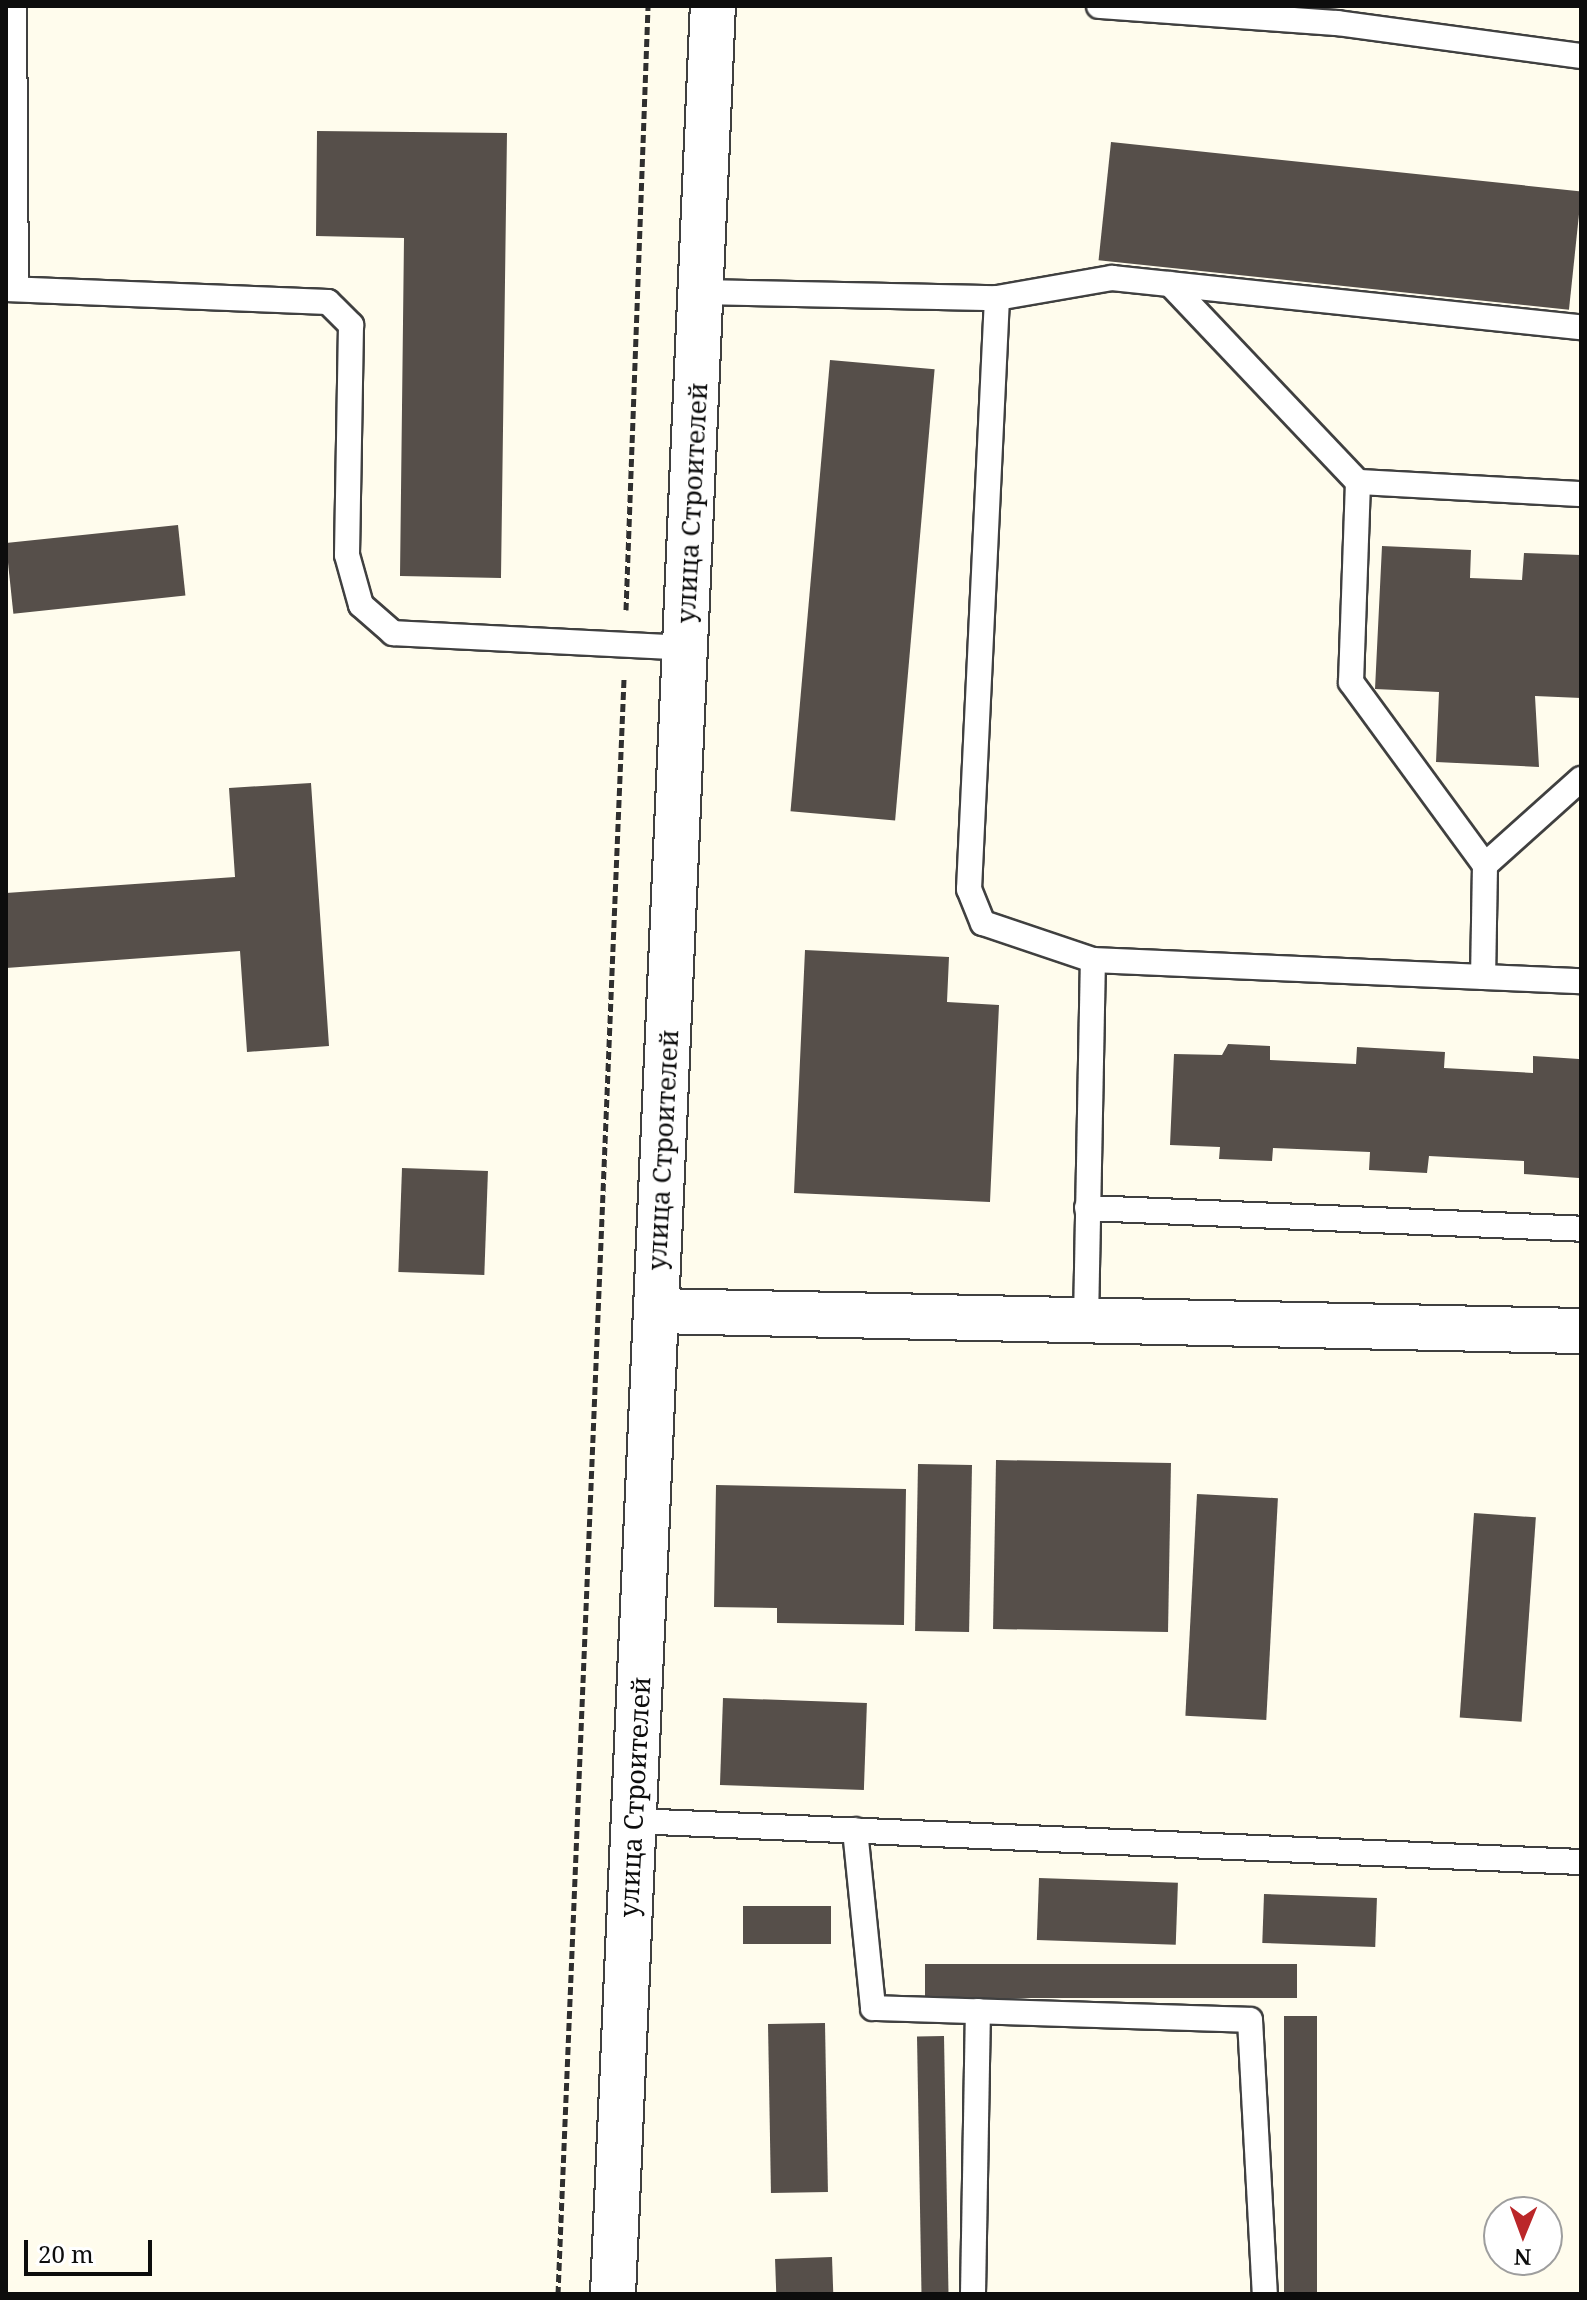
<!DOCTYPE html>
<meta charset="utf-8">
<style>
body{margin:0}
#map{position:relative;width:1587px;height:2300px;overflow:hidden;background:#fffced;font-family:"Noto Serif",serif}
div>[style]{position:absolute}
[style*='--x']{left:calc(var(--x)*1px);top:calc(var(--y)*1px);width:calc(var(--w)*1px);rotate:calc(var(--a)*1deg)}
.building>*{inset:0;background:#564f4a;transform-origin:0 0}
.path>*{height:5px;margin-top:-2.5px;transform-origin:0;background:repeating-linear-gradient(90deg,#2f2f2f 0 8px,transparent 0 12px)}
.roads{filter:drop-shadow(2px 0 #404040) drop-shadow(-2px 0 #404040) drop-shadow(0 2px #404040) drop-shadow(0 -2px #404040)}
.service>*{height:24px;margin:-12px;padding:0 12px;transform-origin:12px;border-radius:12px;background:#fff}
.minor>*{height:44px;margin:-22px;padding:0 22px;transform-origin:22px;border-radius:22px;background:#fff}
span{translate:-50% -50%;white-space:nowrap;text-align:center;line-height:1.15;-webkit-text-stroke:8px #fff;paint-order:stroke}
.street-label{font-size:26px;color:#0d0d0d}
.frame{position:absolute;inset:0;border:8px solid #0d0d0d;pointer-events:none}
.north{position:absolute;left:1483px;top:2196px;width:80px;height:80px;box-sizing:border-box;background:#fff;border:2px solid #9e9e9e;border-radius:50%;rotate:181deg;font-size:22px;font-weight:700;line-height:32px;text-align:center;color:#0d0d0d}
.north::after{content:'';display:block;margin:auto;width:28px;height:36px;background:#bb2729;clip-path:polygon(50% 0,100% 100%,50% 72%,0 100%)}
.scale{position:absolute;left:24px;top:2240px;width:128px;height:36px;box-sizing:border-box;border:4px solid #0d0d0d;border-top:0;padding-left:10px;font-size:24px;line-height:28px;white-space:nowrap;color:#0d0d0d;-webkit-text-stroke:6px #fff;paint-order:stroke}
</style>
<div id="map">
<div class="building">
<i style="clip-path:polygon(317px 131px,507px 133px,501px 578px,400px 576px,404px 238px,316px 236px)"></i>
<i style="left:1111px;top:142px;width:473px;height:119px;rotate:6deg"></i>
<i style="left:830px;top:360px;width:105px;height:453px;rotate:5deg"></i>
<i style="left:178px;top:525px;width:71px;height:173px;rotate:84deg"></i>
<i style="clip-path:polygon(1382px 546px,1471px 550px,1470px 578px,1522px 580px,1524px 553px,1581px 555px,1581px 698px,1535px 696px,1539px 767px,1436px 762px,1439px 692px,1375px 689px)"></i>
<i style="clip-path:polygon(311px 783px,329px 1046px,247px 1052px,240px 951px,6px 968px,6px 893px,235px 877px,229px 788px)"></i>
<i style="clip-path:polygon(805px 950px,949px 957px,947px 1002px,999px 1005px,990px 1202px,794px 1193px)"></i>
<i style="clip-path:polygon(1228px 1044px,1270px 1046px,1270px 1060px,1356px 1064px,1357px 1047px,1445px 1052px,1444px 1068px,1533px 1073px,1533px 1056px,1579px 1059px,1579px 1178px,1524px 1174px,1524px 1161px,1429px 1156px,1427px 1173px,1369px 1170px,1370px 1152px,1273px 1148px,1272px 1161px,1219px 1159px,1220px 1147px,1170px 1145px,1174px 1054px,1222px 1055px)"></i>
<i style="left:402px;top:1168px;width:86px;height:104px;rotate:2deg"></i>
<i style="left:996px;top:1460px;width:175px;height:169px;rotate:1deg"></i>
<i style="left:918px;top:1464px;width:54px;height:167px;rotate:1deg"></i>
<i style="clip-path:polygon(716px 1485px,906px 1489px,904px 1625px,777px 1623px,777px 1608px,714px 1607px)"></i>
<i style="left:1197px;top:1494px;width:81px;height:222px;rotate:3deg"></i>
<i style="left:1474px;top:1513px;width:62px;height:205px;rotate:4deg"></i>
<i style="left:723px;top:1698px;width:144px;height:87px;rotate:2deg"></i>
<i style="left:1039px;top:1878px;width:139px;height:62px;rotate:2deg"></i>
<i style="left:1264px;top:1894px;width:113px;height:49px;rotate:2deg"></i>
<i style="left:831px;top:1906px;width:38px;height:88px;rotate:90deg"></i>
<i style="left:925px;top:1964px;width:372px;height:34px"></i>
<i style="left:1284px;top:2016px;width:33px;height:278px"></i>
<i style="left:825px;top:2023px;width:169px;height:57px;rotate:89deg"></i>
<i style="left:944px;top:2036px;width:258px;height:27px;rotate:89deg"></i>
<i style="left:832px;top:2257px;width:37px;height:57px;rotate:88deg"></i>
</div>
<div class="path">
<i style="--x:626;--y:610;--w:604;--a:-87.91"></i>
<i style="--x:558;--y:2294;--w:1619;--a:-87.66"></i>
</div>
<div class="roads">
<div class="service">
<i style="--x:14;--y:6;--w:283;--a:89.6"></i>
<i style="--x:1099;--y:6;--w:239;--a:4.1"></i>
<i style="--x:1337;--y:23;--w:246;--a:7.7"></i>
<i style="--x:1170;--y:284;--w:273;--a:46.5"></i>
<i style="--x:1358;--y:482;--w:200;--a:92"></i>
<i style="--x:1351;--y:682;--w:227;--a:53.8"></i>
<i style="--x:1485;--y:865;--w:112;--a:91"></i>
<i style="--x:6;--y:289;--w:322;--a:2.3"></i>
<i style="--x:328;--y:302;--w:33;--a:45"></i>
<i style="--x:351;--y:325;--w:230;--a:91"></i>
<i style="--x:347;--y:555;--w:52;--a:74.4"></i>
<i style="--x:361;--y:605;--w:43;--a:41.2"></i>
<i style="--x:393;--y:633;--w:292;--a:2.9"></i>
<i style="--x:701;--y:292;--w:296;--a:1.2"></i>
<i style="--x:997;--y:298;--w:117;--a:-9.9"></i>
<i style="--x:1112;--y:278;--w:472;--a:6"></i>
<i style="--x:997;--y:298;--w:592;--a:92.71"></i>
<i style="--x:969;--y:889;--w:37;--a:68"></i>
<i style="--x:983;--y:923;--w:116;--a:18.6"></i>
<i style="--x:1358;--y:482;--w:223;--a:3.1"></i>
<i style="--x:1485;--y:865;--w:129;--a:-41.9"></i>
<i style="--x:1087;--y:1208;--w:494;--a:2.4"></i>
<i style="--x:1086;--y:1321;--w:361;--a:-88.9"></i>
<i style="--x:1093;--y:960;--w:488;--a:2.5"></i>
<i style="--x:634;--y:1821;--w:948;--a:2.48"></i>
<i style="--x:855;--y:1830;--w:179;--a:84.2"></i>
<i style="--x:873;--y:2008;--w:377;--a:1.8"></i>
<i style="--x:1250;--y:2020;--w:274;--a:86.9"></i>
<i style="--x:973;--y:2294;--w:283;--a:-89"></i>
</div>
<div class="minor">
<i style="--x:656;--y:1311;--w:925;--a:1.24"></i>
<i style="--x:613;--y:2294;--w:2290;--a:-87.5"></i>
</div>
</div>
<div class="street-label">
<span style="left:692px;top:503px;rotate:-87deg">улица Строителей</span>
<span style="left:663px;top:1150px;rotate:-87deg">улица Строителей</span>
<span style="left:635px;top:1797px;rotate:-87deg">улица Строителей</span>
</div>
<div class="frame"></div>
<div class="north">N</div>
<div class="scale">20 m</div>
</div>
